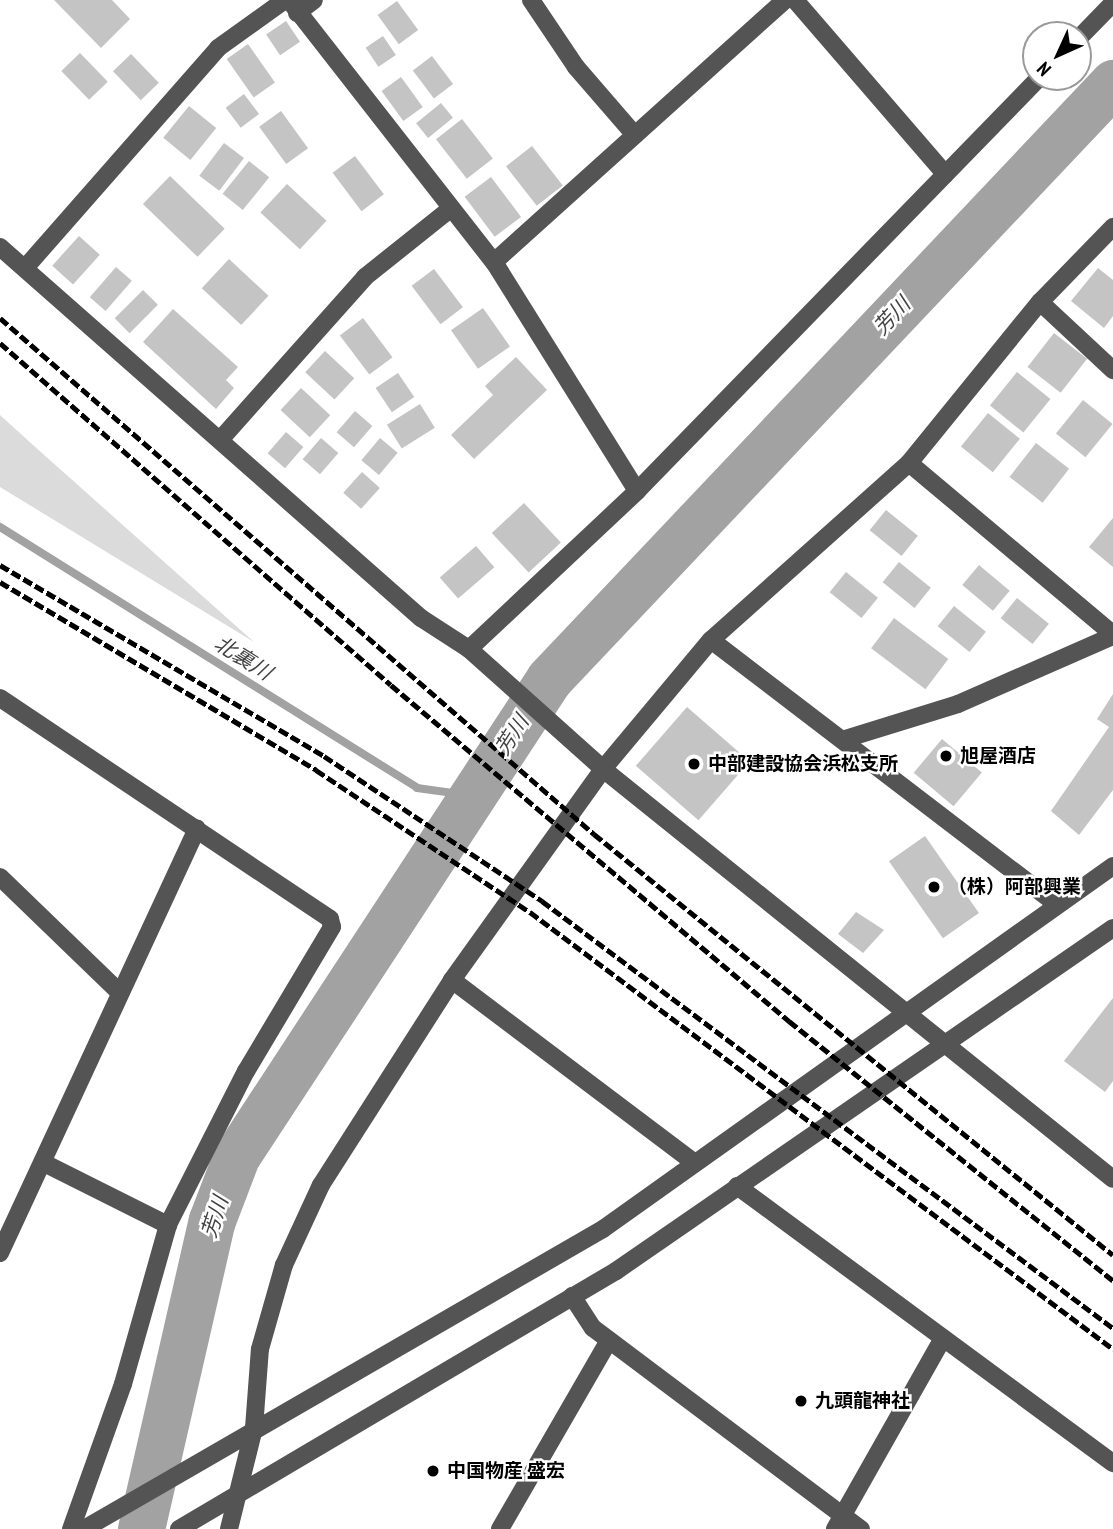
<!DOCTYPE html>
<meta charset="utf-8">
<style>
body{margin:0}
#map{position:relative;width:1113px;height:1529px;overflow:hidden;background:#fff;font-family:"PT Sans Narrow","Noto Sans JP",sans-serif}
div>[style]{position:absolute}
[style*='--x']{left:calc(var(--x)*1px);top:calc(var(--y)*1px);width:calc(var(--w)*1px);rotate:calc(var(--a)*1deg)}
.green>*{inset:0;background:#dbdbdb}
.stream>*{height:8px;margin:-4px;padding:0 4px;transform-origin:4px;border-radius:4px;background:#a2a2a2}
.river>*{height:47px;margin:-23.5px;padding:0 23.5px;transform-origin:23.5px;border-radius:23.5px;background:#a2a2a2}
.building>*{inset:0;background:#c4c4c4;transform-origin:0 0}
.minor>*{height:18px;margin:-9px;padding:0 9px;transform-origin:9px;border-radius:9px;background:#545454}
.rail>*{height:5px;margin-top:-2.5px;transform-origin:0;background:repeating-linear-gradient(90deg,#000 0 10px,transparent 0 13.5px)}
.dots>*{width:19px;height:19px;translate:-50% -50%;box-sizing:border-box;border:4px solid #fff;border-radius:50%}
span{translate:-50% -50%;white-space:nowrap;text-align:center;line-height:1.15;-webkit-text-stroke:5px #fff;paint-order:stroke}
.poi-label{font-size:19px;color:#000;font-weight:700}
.left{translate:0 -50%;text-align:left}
.water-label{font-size:21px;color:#434343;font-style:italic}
.north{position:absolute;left:1022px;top:21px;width:70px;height:70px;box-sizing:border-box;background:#fff;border:2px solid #999;border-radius:50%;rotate:225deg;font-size:19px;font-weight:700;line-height:28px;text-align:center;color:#000}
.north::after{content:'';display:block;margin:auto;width:24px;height:32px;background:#000;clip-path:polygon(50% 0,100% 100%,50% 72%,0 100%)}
</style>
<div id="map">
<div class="green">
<i style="clip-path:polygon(0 415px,33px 445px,254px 642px,0 487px)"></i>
</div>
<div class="stream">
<i style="--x:0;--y:527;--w:492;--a:32"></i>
<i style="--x:417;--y:788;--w:59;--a:7.9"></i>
</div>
<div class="river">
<i style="--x:141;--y:1529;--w:317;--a:-77.1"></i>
<i style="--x:212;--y:1220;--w:67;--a:-69.1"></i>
<i style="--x:236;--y:1157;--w:571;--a:-56.78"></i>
<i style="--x:549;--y:679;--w:821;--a:-46.58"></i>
</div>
<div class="building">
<i style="clip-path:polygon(54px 0,112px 0,130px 19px,101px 48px)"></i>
<i style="left:397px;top:1px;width:36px;height:24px;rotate:54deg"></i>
<i style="left:286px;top:21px;width:25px;height:24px;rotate:56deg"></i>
<i style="left:383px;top:36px;width:23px;height:21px;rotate:56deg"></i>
<i style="left:248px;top:44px;width:47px;height:26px;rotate:55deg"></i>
<i style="left:80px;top:53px;width:40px;height:26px;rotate:46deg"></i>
<i style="left:131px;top:54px;width:40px;height:25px;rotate:46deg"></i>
<i style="left:432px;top:56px;width:35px;height:24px;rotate:53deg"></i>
<i style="left:401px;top:77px;width:37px;height:24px;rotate:54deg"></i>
<i style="left:244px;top:94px;width:25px;height:23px;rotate:53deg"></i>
<i style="left:441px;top:103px;width:19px;height:32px;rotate:51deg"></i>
<i style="left:189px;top:106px;width:35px;height:41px;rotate:39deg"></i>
<i style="left:281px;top:111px;width:46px;height:27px;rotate:54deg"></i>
<i style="left:462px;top:119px;width:50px;height:33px;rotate:52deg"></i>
<i style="left:224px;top:143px;width:25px;height:41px;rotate:37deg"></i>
<i style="left:532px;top:146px;width:50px;height:33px;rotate:52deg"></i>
<i style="left:355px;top:156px;width:48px;height:28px;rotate:53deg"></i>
<i style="left:249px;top:161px;width:26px;height:42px;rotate:39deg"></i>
<i style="left:170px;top:176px;width:76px;height:39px;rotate:44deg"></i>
<i style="left:491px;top:177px;width:50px;height:33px;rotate:53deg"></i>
<i style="left:287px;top:184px;width:54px;height:39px;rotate:43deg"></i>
<i style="left:79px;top:236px;width:28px;height:40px;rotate:42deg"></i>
<i style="left:229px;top:259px;width:54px;height:40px;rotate:43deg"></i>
<i style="left:116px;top:267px;width:21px;height:40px;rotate:41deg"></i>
<i style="clip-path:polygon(1098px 268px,1113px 280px,1113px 316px,1104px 328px,1071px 301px)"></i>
<i style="left:434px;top:269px;width:48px;height:28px;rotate:53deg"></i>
<i style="left:143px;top:290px;width:21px;height:40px;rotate:45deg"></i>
<i style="left:483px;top:308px;width:47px;height:39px;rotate:55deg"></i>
<i style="clip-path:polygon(173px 309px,238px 367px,226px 380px,234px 388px,216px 409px,143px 342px)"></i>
<i style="left:363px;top:318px;width:49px;height:29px;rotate:53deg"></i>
<i style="left:1054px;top:333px;width:42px;height:43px;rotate:38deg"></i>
<i style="left:325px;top:351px;width:40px;height:29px;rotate:43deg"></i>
<i style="clip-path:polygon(516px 357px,547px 390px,474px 459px,451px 435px,493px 395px,485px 386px)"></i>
<i style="left:1017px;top:372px;width:43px;height:43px;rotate:39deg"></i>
<i style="left:398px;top:373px;width:29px;height:27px;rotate:56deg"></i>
<i style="left:301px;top:388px;width:40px;height:30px;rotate:43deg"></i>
<i style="left:1083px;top:400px;width:38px;height:43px;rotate:39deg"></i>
<i style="left:420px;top:404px;width:28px;height:39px;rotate:58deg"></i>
<i style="left:355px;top:411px;width:23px;height:28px;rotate:41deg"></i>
<i style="left:988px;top:413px;width:41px;height:43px;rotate:39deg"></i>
<i style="left:286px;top:432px;width:23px;height:28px;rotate:41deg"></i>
<i style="left:321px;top:438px;width:23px;height:28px;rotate:41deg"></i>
<i style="left:380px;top:438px;width:23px;height:29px;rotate:40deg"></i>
<i style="left:1036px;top:443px;width:42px;height:43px;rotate:38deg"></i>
<i style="left:362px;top:472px;width:24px;height:28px;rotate:42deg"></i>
<i style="left:524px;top:503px;width:54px;height:44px;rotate:47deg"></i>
<i style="left:886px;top:510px;width:41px;height:26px;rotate:39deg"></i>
<i style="clip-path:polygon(1113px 518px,1113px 567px,1089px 547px)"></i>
<i style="left:476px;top:546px;width:28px;height:48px;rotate:49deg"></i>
<i style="left:899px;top:562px;width:41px;height:26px;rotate:39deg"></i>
<i style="left:979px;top:565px;width:40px;height:26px;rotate:40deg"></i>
<i style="left:846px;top:572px;width:41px;height:26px;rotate:39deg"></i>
<i style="left:1017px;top:598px;width:41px;height:26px;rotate:39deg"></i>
<i style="left:954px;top:606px;width:41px;height:26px;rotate:39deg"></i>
<i style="left:894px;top:618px;width:68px;height:38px;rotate:37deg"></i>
<i style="clip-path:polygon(1113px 694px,1113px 790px,1079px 835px,1051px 811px,1109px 727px,1097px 719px)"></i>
<i style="left:687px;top:707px;width:83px;height:78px;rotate:41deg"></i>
<i style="left:942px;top:739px;width:52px;height:44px;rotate:40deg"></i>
<i style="left:925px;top:836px;width:94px;height:44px;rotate:55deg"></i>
<i style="clip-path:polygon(856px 912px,884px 930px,863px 953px,838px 934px)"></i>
<i style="clip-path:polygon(1113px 998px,1113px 1081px,1105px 1092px,1064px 1061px)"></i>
</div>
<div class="minor">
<i style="--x:289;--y:0;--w:333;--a:52"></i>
<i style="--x:494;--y:262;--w:270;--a:58"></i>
<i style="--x:531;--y:0;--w:81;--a:56.1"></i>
<i style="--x:576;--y:67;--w:90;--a:49.1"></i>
<i style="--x:795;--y:0;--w:230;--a:49.2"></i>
<i style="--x:297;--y:13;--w:21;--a:-37"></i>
<i style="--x:1078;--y:39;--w:50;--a:-45.8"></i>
<i style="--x:0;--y:247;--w:561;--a:41.39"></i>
<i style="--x:421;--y:618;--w:57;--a:32.9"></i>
<i style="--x:469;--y:649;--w:180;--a:41.8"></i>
<i style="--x:603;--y:769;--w:654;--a:38.8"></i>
<i style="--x:494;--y:262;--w:392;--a:-42"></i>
<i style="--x:25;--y:268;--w:293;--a:-48.7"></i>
<i style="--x:218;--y:48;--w:82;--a:-35.6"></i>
<i style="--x:1040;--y:302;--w:100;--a:43"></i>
<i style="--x:220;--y:440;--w:218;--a:-48.3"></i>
<i style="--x:365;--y:277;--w:107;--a:-38.6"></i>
<i style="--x:909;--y:463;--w:266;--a:40"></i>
<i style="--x:711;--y:640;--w:436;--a:37.4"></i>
<i style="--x:469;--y:649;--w:231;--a:-43.2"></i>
<i style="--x:637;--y:491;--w:578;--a:-45.77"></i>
<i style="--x:0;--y:698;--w:397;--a:33.8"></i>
<i style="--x:330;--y:919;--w:8;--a:76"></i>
<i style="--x:332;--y:927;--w:168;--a:120.8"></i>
<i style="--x:246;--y:1071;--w:173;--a:116.9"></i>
<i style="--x:168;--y:1225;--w:165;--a:105.8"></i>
<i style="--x:123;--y:1384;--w:154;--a:109.7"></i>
<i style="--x:845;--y:739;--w:118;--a:-17.2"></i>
<i style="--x:958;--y:704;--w:169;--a:-23.7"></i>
<i style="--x:0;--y:877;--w:167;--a:44"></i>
<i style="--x:452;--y:980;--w:304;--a:37"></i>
<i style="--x:44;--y:1163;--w:139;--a:26.6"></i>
<i style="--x:737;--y:1186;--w:467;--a:36.4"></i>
<i style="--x:0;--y:1253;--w:468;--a:-65.1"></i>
<i style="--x:572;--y:1296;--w:38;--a:57"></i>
<i style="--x:593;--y:1328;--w:335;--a:36.9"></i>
<i style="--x:84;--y:1529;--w:599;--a:-30.03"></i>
<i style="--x:603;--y:1229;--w:626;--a:-35.44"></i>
<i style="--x:179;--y:1529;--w:507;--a:-30.56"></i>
<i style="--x:616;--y:1271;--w:604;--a:-34.61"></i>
<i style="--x:229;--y:1529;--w:104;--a:-76.1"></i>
<i style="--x:254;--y:1428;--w:79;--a:-85.7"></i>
<i style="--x:260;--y:1349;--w:87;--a:-74.1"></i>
<i style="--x:284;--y:1265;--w:88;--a:-65.2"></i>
<i style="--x:321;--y:1185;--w:243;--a:-57.4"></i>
<i style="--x:452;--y:980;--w:259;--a:-54.4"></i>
<i style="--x:603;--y:769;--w:168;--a:-50.1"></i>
<i style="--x:711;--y:640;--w:266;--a:-41.8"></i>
<i style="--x:909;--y:463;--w:208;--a:-50.9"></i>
<i style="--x:1040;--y:302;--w:105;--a:-45.8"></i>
<i style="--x:500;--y:1529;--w:218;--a:-60"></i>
<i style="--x:835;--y:1529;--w:219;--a:-60.5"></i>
</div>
<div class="rail">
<i style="--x:0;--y:318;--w:787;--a:40.98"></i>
<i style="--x:594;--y:834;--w:668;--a:39.05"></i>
<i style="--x:0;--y:343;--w:519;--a:41.18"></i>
<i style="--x:391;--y:685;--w:521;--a:40.17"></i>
<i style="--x:789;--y:1021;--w:415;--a:38.7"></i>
<i style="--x:0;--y:565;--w:376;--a:30.5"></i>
<i style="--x:324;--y:756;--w:262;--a:33.6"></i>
<i style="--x:542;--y:901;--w:713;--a:36.79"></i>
<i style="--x:0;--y:582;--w:368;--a:30.7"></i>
<i style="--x:316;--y:770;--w:257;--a:33.6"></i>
<i style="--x:530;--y:912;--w:729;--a:36.85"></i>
</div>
<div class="dots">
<i style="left:946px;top:756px;background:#000"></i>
<i style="left:694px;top:764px;background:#000"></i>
<i style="left:934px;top:887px;background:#000"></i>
<i style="left:801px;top:1401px;background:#000"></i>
<i style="left:433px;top:1471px;background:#000"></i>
</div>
<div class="poi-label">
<span class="left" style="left:960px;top:756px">旭屋酒店</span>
<span class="left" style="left:708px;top:764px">中部建設協会浜松支所</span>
<span class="left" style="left:948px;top:887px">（株）阿部興業</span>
<span class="left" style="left:815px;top:1401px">九頭龍神社</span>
<span class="left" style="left:447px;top:1471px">中国物産 盛宏</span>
</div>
<div class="water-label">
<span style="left:892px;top:316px;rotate:-47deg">芳川</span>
<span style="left:243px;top:658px;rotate:32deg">北裏川</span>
<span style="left:512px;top:735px;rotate:-57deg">芳川</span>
<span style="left:215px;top:1217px;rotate:-72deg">芳川</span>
</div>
<div class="north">N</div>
</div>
